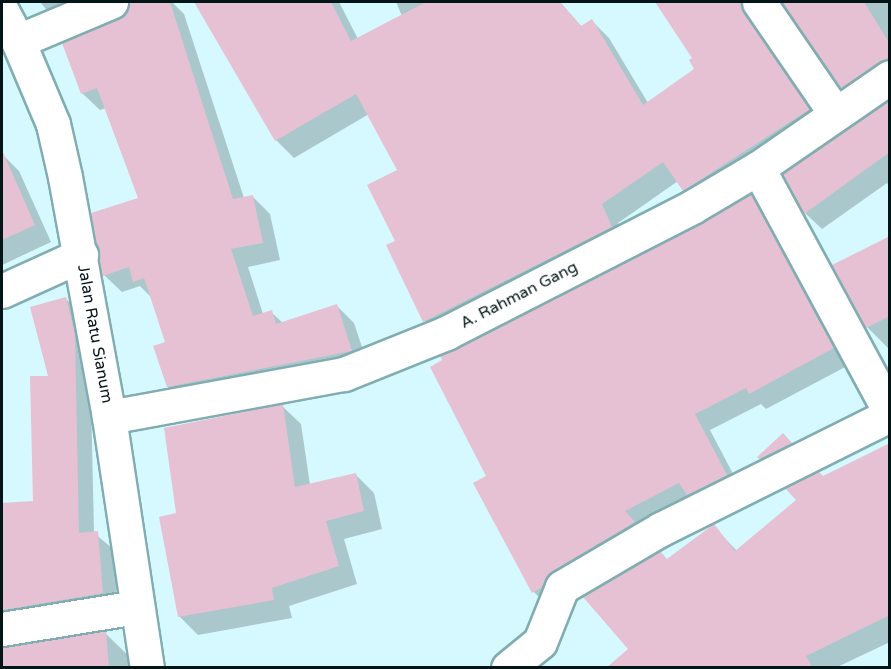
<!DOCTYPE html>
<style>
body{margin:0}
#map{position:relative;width:891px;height:669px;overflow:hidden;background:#d5f9fe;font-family:"Varela Round",sans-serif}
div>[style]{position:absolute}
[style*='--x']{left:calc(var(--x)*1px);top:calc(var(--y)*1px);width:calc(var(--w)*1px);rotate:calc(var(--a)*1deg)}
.shadow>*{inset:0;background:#0003}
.building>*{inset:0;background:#e5c1d3}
.roads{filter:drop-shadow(2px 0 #81adb2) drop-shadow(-2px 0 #81adb2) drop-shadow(0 2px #81adb2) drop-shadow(0 -2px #81adb2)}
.minor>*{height:33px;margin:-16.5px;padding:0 16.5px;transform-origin:16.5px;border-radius:16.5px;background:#fff}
span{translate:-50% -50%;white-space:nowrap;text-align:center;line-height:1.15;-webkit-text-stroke:5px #fff;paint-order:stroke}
.street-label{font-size:16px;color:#041517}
.frame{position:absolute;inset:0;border:3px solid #041517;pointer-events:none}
</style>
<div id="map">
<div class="shadow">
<i style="clip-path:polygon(40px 2px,122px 2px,61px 27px)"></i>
<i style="clip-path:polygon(130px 2px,172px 2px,184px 14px,244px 198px,252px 196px,270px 214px,280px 260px,248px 267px,263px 314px,271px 312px,283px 323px,337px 306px,354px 323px,369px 368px,185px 404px,168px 387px,167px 343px,153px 299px,140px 286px,122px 292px,104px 275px,140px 199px,106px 108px,100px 110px,82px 93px)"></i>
<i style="clip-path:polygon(196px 2px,339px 2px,358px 39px,402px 16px,396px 2px,560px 2px,582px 27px,592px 21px,609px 38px,648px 103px,696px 69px,694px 58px,657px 2px,773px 2px,826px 128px,701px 207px,678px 181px,618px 223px,628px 245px,442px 339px,425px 321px,399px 171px,369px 114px,294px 158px,276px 140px)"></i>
<i style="clip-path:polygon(779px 2px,890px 2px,890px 87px,860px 105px,842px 87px)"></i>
<i style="clip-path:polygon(890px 102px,890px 188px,887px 183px,822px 229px,805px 213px)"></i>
<i style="clip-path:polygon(2px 154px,19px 171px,51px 242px,2px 265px)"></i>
<i style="clip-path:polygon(751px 196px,767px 212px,849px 365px,766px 409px,761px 404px,710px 430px,742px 491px,550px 608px,534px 592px,475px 483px,488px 477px,701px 225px)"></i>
<i style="clip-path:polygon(890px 238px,890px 350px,867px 327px)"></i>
<i style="clip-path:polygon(66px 299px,82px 315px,90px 352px,94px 533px,113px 549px,118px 609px,2px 640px,2px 505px,34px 502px,50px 377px)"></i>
<i style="clip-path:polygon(282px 406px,301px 424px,310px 485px,355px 474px,374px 493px,382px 529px,344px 539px,357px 584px,289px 606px,292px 618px,198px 635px,179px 616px,178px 514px)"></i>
<i style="clip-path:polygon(783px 435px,800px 452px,769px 467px,759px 457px)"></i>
<i style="clip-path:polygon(890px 444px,890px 642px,835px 668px,608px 668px,630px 649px,667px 561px,713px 526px,737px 551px,823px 478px)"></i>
<i style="clip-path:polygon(105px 633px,135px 662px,136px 668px,2px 668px,2px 649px)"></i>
</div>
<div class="building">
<i style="clip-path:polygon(129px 2px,170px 2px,233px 199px,253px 195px,263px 243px,231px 249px,253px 316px,272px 310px,276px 324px,337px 304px,352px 351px,167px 387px,153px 346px,165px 342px,144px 278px,133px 282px,129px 267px,103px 276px,101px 269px,91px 213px,138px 198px,97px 88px,81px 94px,62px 43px,119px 19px,126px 13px)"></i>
<i style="clip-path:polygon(194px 2px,331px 2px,351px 41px,426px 2px,560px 2px,581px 26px,592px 19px,643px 105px,694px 69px,689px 60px,692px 58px,655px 2px,741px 2px,744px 13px,810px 109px,683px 191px,663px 162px,602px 204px,612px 227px,423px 322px,386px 245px,395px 241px,367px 185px,397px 170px,356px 94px,275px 141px)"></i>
<i style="clip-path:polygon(781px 2px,864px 2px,890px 44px,890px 58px,841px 88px)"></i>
<i style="clip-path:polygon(890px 100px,890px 152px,804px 214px,783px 174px)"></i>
<i style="clip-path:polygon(2px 150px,35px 225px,2px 240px)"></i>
<i style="clip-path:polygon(751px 194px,834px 348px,749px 394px,746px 388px,695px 414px,727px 475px,687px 495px,679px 483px,625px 511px,635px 522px,553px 571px,541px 588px,532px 593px,473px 483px,486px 476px,430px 367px,442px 360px,440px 356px,701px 224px)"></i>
<i style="clip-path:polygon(890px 236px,890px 316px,866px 328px,832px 265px)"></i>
<i style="clip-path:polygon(66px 297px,75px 334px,79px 533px,98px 531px,103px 593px,2px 610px,2px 503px,33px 501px,30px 376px,48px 376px,30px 307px)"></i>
<i style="clip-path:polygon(283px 404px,295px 487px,356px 473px,364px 511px,326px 521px,339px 566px,272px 588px,274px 600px,178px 617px,159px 517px,176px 513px,164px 428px)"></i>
<i style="clip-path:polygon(783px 433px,792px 443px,759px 459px,757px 457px)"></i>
<i style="clip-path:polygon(890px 443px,890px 615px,806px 656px,813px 668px,606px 668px,628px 649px,583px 597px,660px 551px,667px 559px,714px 524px,735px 551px,796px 500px,785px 488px,819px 472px,823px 476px)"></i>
<i style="clip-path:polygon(106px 631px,109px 668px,2px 668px,2px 647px)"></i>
</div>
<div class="roads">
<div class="minor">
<i style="--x:759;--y:2;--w:135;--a:55.6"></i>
<i style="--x:2;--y:11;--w:34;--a:62"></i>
<i style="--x:18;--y:41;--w:90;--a:67.1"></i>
<i style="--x:53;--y:124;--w:54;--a:77.2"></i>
<i style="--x:65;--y:177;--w:244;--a:79.6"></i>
<i style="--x:109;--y:417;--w:254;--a:81.4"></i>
<i style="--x:18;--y:41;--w:101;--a:-22.8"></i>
<i style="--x:758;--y:168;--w:277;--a:61.6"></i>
<i style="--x:2;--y:291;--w:87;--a:-24.5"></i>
<i style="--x:109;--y:417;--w:239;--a:-10.4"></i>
<i style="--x:344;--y:374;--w:110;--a:-21.9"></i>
<i style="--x:446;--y:333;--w:276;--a:-27.1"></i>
<i style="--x:692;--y:207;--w:77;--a:-30.6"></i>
<i style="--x:758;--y:168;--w:160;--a:-34.6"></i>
<i style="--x:2;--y:629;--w:136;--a:-9.3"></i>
<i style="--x:508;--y:668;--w:41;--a:-39.1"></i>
<i style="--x:540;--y:642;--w:59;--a:-68.2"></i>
<i style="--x:562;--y:587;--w:115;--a:-30.4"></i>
<i style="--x:661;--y:529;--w:256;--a:-26.5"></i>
</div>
</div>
<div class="street-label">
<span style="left:519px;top:295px;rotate:-27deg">A. Rahman Gang</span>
<span style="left:95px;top:334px;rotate:80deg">Jalan Ratu Sianum</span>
</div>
<div class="frame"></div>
</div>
